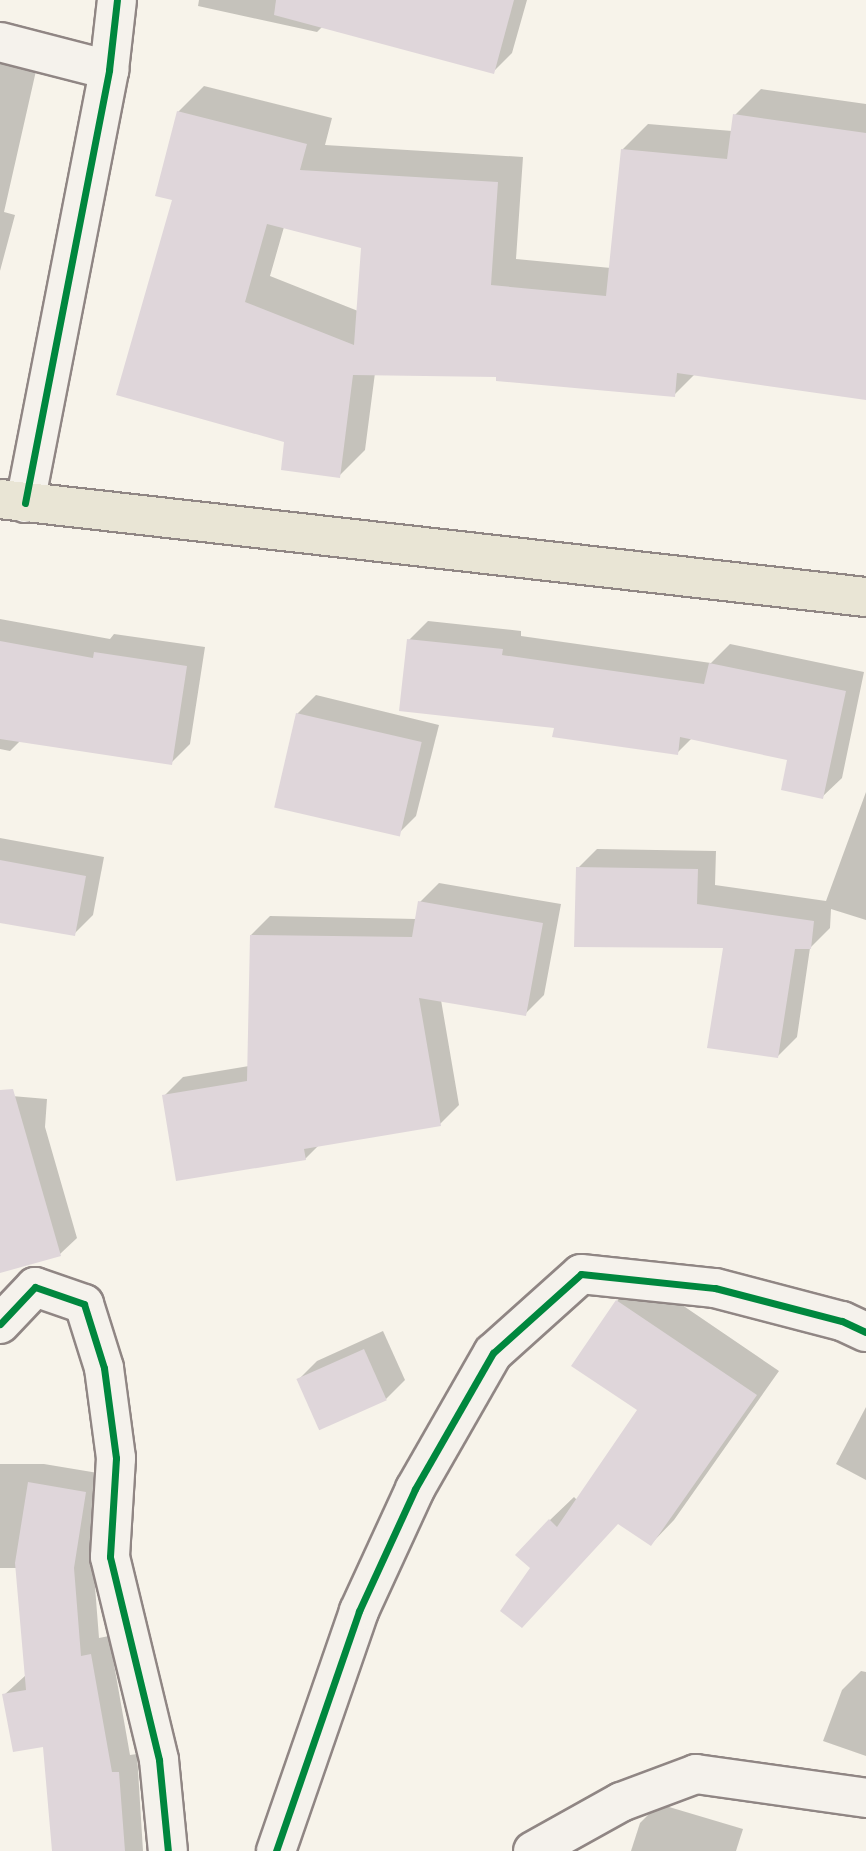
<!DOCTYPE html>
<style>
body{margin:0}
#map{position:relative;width:866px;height:1851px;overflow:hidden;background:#f7f3ea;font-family:"Architects Daughter",sans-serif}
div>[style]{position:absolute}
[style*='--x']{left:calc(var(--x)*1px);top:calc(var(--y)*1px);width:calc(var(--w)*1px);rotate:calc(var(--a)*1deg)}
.shadow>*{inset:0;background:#0003}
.building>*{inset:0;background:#dfd6da;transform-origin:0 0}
.roads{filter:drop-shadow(2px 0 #908684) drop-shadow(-2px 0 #908684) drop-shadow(0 2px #908684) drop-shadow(0 -2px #908684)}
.street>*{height:38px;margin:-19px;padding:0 19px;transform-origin:19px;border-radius:19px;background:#f5f2ec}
.highway>*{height:38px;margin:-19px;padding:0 19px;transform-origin:19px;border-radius:19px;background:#e9e5d5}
.cycleway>*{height:7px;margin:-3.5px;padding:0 3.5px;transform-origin:3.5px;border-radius:3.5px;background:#00873e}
span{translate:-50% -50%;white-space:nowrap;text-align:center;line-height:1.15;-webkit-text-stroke:5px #fcf5e5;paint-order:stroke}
</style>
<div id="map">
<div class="shadow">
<i style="clip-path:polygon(199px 0,527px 0,512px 53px,493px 72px,323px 26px,317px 32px,198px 6px)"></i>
<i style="clip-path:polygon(0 54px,38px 62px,4px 212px,15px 215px,0 271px)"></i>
<i style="clip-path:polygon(evenodd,204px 86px,332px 118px,325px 145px,523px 157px,516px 259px,611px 268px,622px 150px,648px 124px,732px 131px,735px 115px,761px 89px,866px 104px,866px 398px,695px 374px,674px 395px,498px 375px,375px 373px,365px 450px,339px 476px,286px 441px,174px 199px,178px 112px,204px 86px,284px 227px,363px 246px,358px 311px,270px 276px,284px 227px)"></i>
<i style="clip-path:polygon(0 619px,110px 639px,114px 634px,205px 647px,190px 744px,171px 763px,21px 740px,10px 751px,0 749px)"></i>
<i style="clip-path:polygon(428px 621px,521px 631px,521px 636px,711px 663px,730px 644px,864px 672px,842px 778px,822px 797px,789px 758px,692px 738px,677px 753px,556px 726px,409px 640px)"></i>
<i style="clip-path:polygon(316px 695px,439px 725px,416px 816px,397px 835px,297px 714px)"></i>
<i style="clip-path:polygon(866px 792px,866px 920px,831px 909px,830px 928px,810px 948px,797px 1037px,778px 1056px,725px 947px,578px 868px,597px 849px,716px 851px,715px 885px,826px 901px)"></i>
<i style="clip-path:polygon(0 838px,104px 857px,93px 915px,74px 934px,0 921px)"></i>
<i style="clip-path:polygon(439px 883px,561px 904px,544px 995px,525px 1014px,441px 1000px,459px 1105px,440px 1124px,319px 1145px,305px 1159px,164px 1096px,183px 1077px,249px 1066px,251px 935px,270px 916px,417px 919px,420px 902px)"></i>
<i style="clip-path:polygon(0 1095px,47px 1099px,45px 1127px,77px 1238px,60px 1254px,0 1271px)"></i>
<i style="clip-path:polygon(641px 1277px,779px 1371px,674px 1520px,651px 1544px,619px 1522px,532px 1568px,550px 1520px,574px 1497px,578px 1501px,640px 1410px,573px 1365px,617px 1301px)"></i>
<i style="clip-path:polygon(383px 1331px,405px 1380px,386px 1399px,298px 1380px,317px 1361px)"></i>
<i style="clip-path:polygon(866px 1407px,866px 1480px,836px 1464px)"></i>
<i style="clip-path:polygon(0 1464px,44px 1464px,104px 1474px,92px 1548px,99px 1638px,109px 1636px,130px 1755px,137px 1754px,143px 1851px,53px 1851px,45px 1745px,4px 1695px,26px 1675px,17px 1568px,0 1568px)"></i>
<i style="clip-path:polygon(861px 1671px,866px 1672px,866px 1756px,823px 1741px,842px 1690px)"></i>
<i style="clip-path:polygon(659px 1804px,743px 1829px,736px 1851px,631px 1851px,640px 1823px)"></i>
</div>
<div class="building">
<i style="clip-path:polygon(276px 0,514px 0,494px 74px,274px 15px)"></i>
<i style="clip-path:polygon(evenodd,177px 111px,307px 144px,300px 170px,498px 182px,491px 285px,606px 296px,621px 149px,727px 159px,733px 114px,866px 133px,866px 400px,677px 373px,675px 397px,496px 381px,496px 377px,353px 375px,340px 478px,281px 470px,284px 442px,116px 395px,172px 200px,155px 196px,177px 111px,267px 224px,361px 248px,354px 345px,245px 302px,267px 224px)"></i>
<i style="clip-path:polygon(407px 639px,503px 649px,502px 655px,704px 684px,709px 663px,846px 691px,823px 799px,781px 790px,787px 760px,680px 737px,678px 755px,552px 737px,554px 728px,399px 711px)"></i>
<i style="clip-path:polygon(0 641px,93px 658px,94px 652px,187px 666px,172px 765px,0 739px)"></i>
<i style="left:296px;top:713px;width:129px;height:97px;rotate:13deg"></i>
<i style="clip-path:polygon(0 860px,86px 876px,75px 936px,0 923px)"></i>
<i style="clip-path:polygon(576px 867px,698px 869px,697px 904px,814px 921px,811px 949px,795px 949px,778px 1058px,707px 1048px,723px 948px,574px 947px)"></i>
<i style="clip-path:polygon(418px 901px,543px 923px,526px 1016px,419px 998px,441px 1126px,304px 1149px,306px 1160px,176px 1181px,162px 1095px,247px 1081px,250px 935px,412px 937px)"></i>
<i style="clip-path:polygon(13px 1089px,61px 1256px,0 1273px,0 1090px)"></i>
<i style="clip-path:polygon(616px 1300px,757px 1395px,651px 1546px,618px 1524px,522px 1628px,500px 1611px,530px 1568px,515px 1555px,549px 1519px,557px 1527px,637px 1410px,571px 1366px)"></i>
<i style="left:364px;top:1349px;width:56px;height:74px;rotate:66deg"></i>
<i style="clip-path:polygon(28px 1482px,86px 1492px,74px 1568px,81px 1656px,91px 1654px,112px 1772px,119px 1772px,125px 1851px,52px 1851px,43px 1747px,13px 1752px,2px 1694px,26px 1690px,15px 1563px)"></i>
</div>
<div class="roads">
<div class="street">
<i style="--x:0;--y:42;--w:113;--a:14.4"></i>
<i style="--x:25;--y:503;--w:441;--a:-79"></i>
<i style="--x:109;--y:70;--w:70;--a:-83.5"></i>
<i style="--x:0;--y:1324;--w:51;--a:-46.6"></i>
<i style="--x:35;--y:1287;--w:52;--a:19.1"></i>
<i style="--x:84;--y:1304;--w:67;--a:72.6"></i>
<i style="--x:104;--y:1368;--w:91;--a:82.4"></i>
<i style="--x:116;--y:1458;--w:99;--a:93.5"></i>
<i style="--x:110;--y:1557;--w:209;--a:76.4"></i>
<i style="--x:159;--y:1760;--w:91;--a:84.4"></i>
<i style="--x:276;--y:1851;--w:254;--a:-70.9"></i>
<i style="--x:359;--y:1611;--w:134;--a:-65.3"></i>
<i style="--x:415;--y:1489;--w:157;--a:-60.2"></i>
<i style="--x:493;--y:1353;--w:118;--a:-41.9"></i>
<i style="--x:581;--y:1274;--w:135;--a:6"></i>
<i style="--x:715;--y:1288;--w:131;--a:14.6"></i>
<i style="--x:842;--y:1321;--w:26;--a:25"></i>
<i style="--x:533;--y:1851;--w:101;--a:-29.1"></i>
<i style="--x:621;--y:1802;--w:80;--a:-20.5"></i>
<i style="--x:696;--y:1774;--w:172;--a:8"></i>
</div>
<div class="highway">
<i style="--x:0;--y:499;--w:872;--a:6.46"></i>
</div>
</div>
<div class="cycleway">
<i style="--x:25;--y:503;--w:441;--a:-79"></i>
<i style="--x:109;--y:70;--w:70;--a:-83.5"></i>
<i style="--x:0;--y:1324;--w:51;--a:-46.6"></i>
<i style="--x:35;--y:1287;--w:52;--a:19.1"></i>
<i style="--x:84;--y:1304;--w:67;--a:72.6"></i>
<i style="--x:104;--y:1368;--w:91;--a:82.4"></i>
<i style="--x:116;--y:1458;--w:99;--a:93.5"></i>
<i style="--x:110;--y:1557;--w:209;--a:76.4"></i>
<i style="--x:159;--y:1760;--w:91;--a:84.4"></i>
<i style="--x:276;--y:1851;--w:254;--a:-70.9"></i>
<i style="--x:359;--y:1611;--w:134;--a:-65.3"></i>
<i style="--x:415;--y:1489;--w:157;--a:-60.2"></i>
<i style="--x:493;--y:1353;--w:118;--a:-41.9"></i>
<i style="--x:581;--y:1274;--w:135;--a:6"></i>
<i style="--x:715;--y:1288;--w:131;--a:14.6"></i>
<i style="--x:842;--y:1321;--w:26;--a:25"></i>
</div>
</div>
